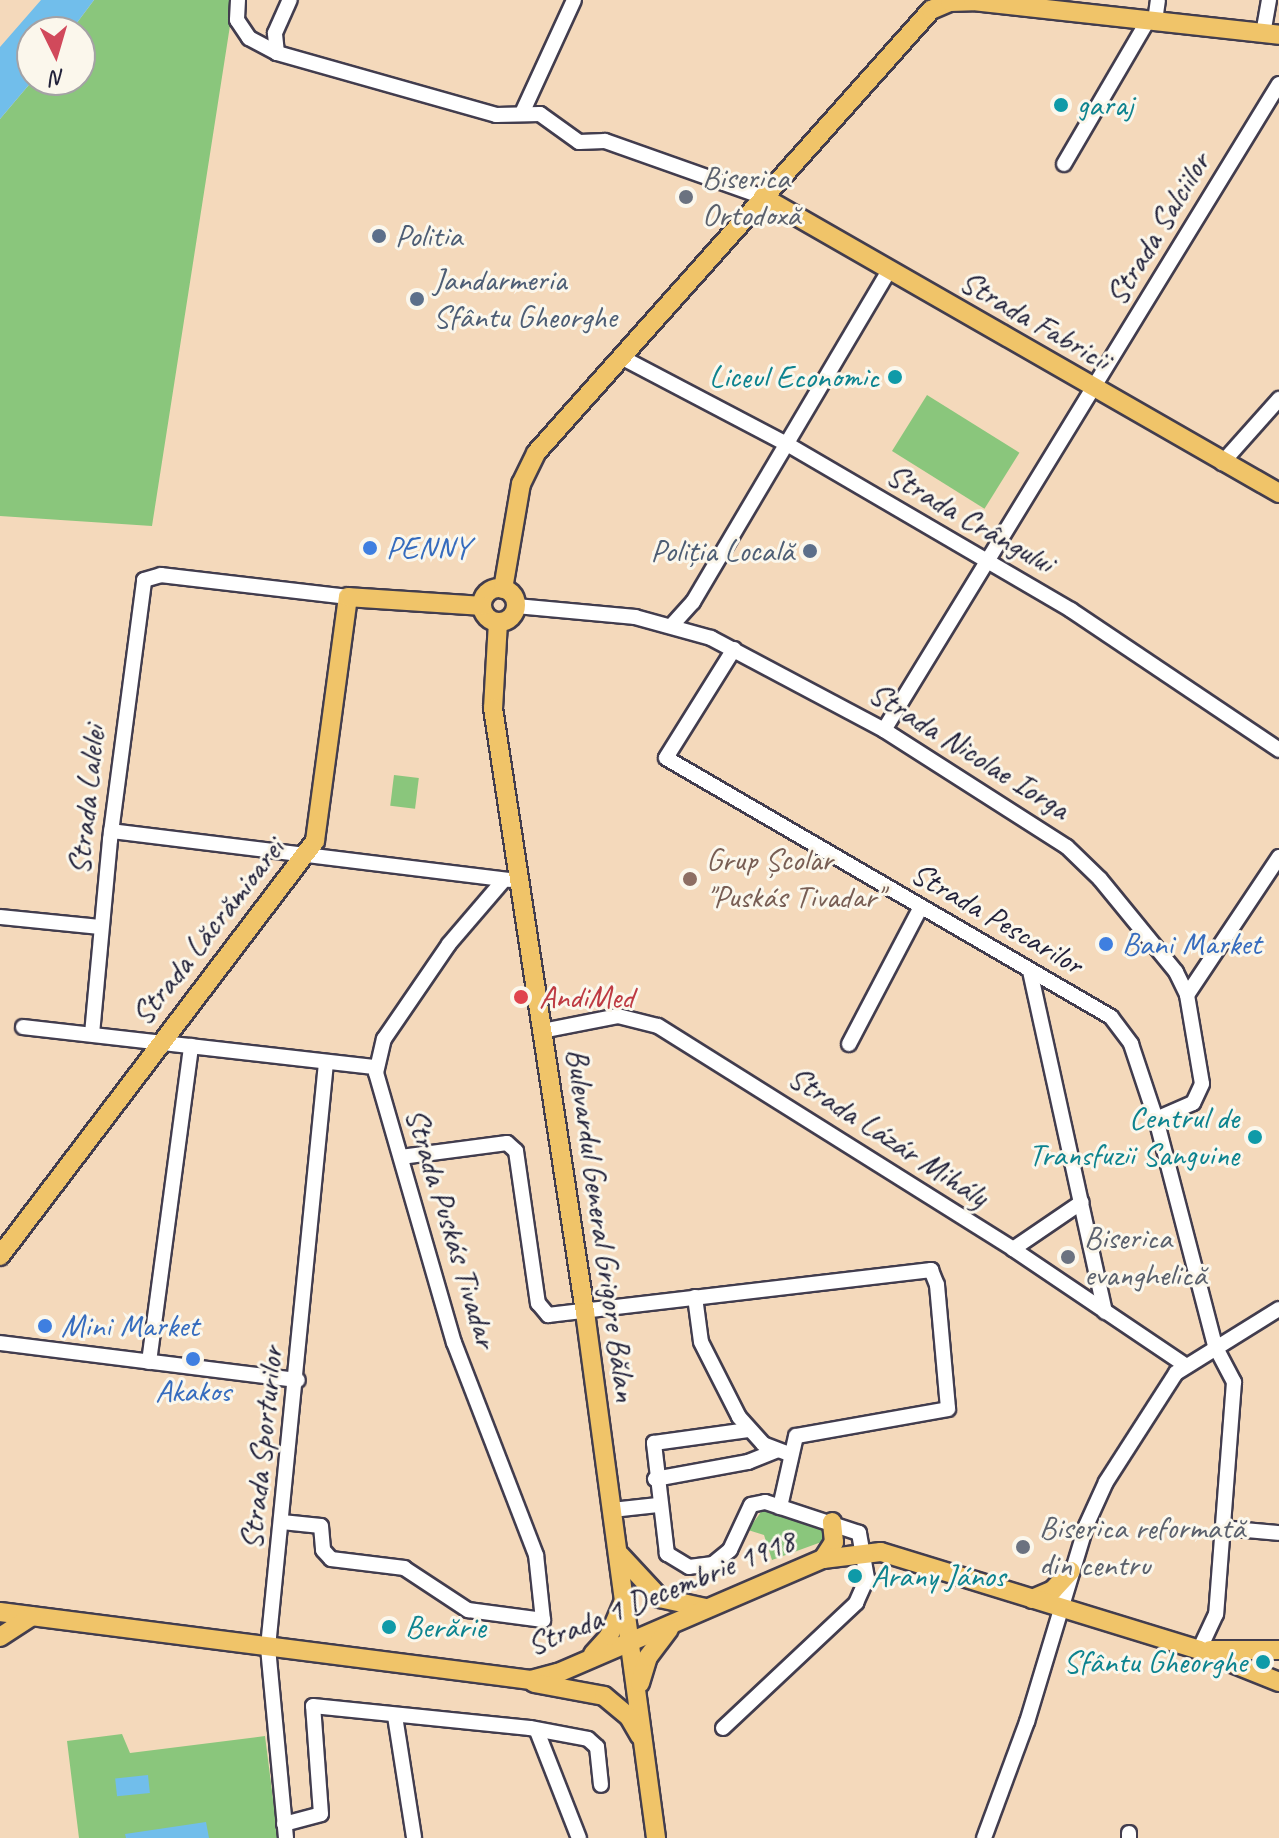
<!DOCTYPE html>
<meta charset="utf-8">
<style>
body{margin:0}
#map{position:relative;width:1279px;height:1838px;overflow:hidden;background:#f4d9bb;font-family:Caveat,sans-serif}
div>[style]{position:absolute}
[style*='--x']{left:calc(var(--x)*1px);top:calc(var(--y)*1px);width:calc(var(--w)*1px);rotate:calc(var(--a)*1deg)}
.green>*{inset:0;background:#8ac67c;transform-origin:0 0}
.water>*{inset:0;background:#71beeb;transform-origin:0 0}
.roads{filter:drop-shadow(2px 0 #423d4e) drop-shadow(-2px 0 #423d4e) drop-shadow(0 2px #423d4e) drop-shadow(0 -2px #423d4e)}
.minor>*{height:14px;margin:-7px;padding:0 7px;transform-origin:7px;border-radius:7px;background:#fff}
.major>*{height:18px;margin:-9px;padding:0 9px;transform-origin:9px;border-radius:9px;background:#f0c469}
.major>.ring{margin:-9px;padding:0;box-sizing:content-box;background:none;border:18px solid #f0c469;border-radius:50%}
.dots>*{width:22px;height:22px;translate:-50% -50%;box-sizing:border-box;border:4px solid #fbf7ec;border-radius:50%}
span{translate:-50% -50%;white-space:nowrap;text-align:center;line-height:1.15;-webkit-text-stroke:6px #fbf7ec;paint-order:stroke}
.culture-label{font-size:32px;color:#0d838f}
.left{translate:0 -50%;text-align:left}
.right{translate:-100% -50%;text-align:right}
.worship-label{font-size:32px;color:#5b616d}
.street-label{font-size:32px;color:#22223b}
.service-label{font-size:32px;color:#4e5e75}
.shop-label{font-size:32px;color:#366cbe}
.education-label{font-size:32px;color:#785e54}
.health-label{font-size:32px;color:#be3a42}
.north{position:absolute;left:16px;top:16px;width:80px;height:80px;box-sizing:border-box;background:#fbf7ec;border:2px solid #a4a2a5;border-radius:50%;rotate:175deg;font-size:22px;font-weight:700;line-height:32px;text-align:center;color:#22223b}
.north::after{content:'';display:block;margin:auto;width:28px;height:36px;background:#d1495b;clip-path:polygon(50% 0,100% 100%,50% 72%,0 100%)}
</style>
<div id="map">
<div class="green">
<i style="clip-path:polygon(94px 0,234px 0,152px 526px,0 516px,0 119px,33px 80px,80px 80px,80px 32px,70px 32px)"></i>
<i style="left:927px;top:395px;width:109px;height:66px;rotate:32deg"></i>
<i style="left:394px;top:775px;width:25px;height:31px;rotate:7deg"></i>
<i style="clip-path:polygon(766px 1505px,829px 1529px,827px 1540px,772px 1560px,764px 1535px,748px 1530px)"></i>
<i style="clip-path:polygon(122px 1734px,130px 1753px,265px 1736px,278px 1838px,79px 1838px,67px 1741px)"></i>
</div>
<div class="water">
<i style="clip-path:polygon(41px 0,94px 0,70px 32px,32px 32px,33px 80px,0 119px,0 47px)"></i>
<i style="left:148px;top:1775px;width:18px;height:33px;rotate:84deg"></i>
<i style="clip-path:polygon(206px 1822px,209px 1838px,126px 1838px,125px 1834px)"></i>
</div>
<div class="roads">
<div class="minor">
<i style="--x:238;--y:0;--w:20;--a:93"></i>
<i style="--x:237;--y:20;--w:22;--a:56"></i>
<i style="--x:249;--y:38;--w:32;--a:28"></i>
<i style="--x:277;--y:53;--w:228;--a:15.8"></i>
<i style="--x:496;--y:115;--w:44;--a:-1.3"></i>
<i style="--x:540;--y:114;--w:48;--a:35.7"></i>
<i style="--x:579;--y:142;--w:26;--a:-2"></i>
<i style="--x:605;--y:141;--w:168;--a:19.5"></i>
<i style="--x:1155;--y:21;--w:21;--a:-82"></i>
<i style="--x:1263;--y:34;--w:35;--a:-80"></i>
<i style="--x:277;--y:53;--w:20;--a:-96"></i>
<i style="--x:275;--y:33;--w:36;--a:-66"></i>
<i style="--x:523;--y:111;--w:122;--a:-65.3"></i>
<i style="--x:1064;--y:164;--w:167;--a:-59.7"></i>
<i style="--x:621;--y:357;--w:187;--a:27.7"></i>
<i style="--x:787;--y:444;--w:329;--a:30.3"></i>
<i style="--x:1071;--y:610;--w:251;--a:33.9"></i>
<i style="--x:1222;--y:463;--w:86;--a:-48.3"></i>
<i style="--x:516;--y:606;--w:120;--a:5.3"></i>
<i style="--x:635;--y:617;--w:79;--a:15.4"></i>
<i style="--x:711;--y:638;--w:196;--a:28"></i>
<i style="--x:884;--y:730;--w:217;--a:32.6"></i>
<i style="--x:1067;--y:847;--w:46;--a:44.1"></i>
<i style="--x:1100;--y:879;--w:120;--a:50.7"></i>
<i style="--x:1176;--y:972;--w:25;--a:64"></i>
<i style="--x:1187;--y:995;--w:90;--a:80.4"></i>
<i style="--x:1202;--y:1084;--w:21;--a:115"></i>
<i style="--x:1193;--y:1103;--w:40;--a:156.6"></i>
<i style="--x:673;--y:624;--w:30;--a:-48"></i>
<i style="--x:693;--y:602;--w:385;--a:-59.4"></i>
<i style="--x:734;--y:649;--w:128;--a:122"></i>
<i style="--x:666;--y:758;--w:515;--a:30.2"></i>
<i style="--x:1111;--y:1017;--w:34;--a:53"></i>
<i style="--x:1131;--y:1044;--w:79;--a:71.6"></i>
<i style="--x:1156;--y:1119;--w:235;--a:75.4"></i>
<i style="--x:1215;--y:1346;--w:41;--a:62.2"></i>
<i style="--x:1234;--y:1382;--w:233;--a:94.4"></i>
<i style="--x:1216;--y:1614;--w:40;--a:115"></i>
<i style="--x:884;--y:730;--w:757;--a:-58.56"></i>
<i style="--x:111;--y:831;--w:402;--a:7"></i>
<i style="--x:0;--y:917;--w:101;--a:5.7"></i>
<i style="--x:1030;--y:971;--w:349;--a:77.6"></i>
<i style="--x:1187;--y:995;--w:166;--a:-56.3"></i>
<i style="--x:23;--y:1027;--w:355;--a:6.5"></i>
<i style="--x:542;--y:1031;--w:77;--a:-11.2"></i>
<i style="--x:618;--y:1016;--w:41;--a:14"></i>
<i style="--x:658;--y:1026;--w:419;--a:32.1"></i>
<i style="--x:1013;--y:1249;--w:207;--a:34"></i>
<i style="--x:92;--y:1034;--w:195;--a:-84.7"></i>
<i style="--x:110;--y:840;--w:262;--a:-82.5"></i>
<i style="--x:144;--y:580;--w:18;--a:-16"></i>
<i style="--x:161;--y:575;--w:188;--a:6.7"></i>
<i style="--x:849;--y:1044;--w:155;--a:-62.3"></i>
<i style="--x:401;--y:1157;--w:107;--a:-7.5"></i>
<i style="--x:507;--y:1143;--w:12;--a:42"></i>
<i style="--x:516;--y:1151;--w:154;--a:81.8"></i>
<i style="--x:538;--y:1303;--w:16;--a:50"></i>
<i style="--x:548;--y:1315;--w:386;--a:-6.7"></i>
<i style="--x:931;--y:1270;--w:16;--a:68"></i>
<i style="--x:937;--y:1285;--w:124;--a:84.9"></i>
<i style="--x:948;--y:1409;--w:154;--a:169.9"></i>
<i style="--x:796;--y:1436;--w:73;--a:102.7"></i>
<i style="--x:1013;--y:1249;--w:83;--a:-34.3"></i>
<i style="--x:695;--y:1297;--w:45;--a:82.4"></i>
<i style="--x:701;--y:1342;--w:84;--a:63.1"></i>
<i style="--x:739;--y:1417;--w:36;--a:48"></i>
<i style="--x:763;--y:1444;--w:28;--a:21"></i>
<i style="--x:0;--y:1343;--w:300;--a:7.1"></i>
<i style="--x:149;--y:1362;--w:319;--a:-82.4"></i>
<i style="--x:655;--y:1479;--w:95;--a:-10.4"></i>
<i style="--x:748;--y:1462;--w:31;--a:-22"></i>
<i style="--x:612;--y:1510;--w:46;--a:-6.2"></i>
<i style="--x:282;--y:1522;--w:39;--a:6"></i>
<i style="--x:321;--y:1526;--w:24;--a:85"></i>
<i style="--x:323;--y:1550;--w:12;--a:48"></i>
<i style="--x:331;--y:1559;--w:74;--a:7"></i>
<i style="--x:404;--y:1568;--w:77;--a:33.3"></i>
<i style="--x:468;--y:1610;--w:76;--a:7.6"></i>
<i style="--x:543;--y:1620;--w:65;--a:-96.1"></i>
<i style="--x:536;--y:1555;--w:227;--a:-111.1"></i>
<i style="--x:454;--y:1343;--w:281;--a:-106.1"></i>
<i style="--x:376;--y:1073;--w:35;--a:-77"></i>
<i style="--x:384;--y:1039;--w:115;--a:-55.6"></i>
<i style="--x:449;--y:944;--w:83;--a:-49.4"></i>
<i style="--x:1223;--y:1528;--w:56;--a:5.1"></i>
<i style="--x:395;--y:1716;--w:123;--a:81.1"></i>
<i style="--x:723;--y:1728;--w:183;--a:-43.2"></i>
<i style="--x:856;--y:1603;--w:27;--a:-66"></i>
<i style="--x:867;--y:1578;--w:46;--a:-100.1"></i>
<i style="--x:859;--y:1533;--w:99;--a:-161.7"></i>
<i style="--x:765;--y:1502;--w:14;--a:168"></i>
<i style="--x:751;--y:1505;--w:50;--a:115"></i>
<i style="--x:730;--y:1550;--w:22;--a:141"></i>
<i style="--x:713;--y:1564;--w:24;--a:173"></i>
<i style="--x:689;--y:1567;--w:26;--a:-149"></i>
<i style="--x:667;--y:1554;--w:112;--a:-96.7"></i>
<i style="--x:654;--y:1443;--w:95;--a:-7.9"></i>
<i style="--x:537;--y:1731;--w:115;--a:68.6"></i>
<i style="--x:284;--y:1824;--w:38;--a:-15"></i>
<i style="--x:321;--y:1814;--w:108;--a:-94.2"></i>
<i style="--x:313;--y:1706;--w:218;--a:5.8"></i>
<i style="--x:530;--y:1728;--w:59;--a:10.7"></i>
<i style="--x:588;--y:1739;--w:12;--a:42"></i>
<i style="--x:597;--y:1747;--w:38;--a:84"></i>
<i style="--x:286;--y:1838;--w:192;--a:-95.4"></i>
<i style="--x:268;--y:1647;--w:587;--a:-84.33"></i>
<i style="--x:984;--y:1838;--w:124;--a:-69.7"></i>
<i style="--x:1027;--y:1722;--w:205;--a:-73.2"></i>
<i style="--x:1086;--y:1526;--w:48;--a:-65.6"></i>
<i style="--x:1106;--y:1482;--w:130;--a:-57.3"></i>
<i style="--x:1176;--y:1373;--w:121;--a:-31.9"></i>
<i style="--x:1129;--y:1838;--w:5;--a:-90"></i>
</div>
<div class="major">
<i style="--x:763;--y:197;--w:595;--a:29.84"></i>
<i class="ring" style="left:482px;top:588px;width:16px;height:16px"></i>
<i style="--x:503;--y:589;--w:107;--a:-80.3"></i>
<i style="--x:521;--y:484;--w:34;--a:-64"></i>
<i style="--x:536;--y:453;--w:594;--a:-48.28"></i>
<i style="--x:931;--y:10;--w:21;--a:-23"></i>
<i style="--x:950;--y:2;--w:23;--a:-2"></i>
<i style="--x:973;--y:1;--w:308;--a:6.3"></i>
<i style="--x:498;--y:622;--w:86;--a:93.3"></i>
<i style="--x:493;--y:708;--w:611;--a:81.34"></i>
<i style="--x:585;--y:1312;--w:531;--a:82.31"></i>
<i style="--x:0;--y:1256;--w:521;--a:-52.8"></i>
<i style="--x:315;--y:841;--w:246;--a:-82.3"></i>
<i style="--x:348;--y:597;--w:134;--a:3.8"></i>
<i style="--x:620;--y:1555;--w:59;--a:47.1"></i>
<i style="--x:660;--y:1598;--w:47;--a:12.3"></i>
<i style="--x:823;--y:1559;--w:20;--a:-57"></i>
<i style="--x:834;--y:1542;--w:20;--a:-96"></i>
<i style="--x:1032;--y:1599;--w:23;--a:-23"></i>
<i style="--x:1053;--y:1590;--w:26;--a:-47"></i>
<i style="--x:0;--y:1612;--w:535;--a:7.3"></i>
<i style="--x:531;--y:1680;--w:28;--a:-15"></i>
<i style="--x:558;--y:1673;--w:288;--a:-23.3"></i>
<i style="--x:823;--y:1559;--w:58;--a:-6.9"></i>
<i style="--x:881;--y:1552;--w:333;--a:17.1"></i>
<i style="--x:1199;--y:1650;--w:86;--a:21.8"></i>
<i style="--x:0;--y:1637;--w:38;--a:-33"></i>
<i style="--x:1210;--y:1650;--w:69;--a:0"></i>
<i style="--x:593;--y:1654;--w:24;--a:-48"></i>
<i style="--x:609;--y:1636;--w:38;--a:-67"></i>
<i style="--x:534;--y:1683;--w:71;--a:10.5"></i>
<i style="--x:604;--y:1696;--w:33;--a:40"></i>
<i style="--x:629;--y:1717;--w:22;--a:60"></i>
<i style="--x:640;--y:1683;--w:27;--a:-73"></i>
<i style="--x:648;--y:1657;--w:35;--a:-53"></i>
</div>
</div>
<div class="dots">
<i style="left:1061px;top:105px;background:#0f9aa8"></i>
<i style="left:686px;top:197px;background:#6b7280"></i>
<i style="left:379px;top:236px;background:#5c6f8a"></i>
<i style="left:417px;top:299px;background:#5c6f8a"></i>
<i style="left:895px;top:377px;background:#0f9aa8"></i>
<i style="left:370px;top:548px;background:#3f7fe0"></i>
<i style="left:810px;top:551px;background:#5c6f8a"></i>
<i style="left:690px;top:879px;background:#8d6e63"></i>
<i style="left:1106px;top:944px;background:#3f7fe0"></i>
<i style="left:521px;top:997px;background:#e0444e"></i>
<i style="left:1255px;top:1137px;background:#0f9aa8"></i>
<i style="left:1068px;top:1257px;background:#6b7280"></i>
<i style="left:45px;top:1326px;background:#3f7fe0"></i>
<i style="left:193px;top:1359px;background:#3f7fe0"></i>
<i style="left:1023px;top:1547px;background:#6b7280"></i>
<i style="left:855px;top:1576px;background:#0f9aa8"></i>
<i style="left:389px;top:1627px;background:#0f9aa8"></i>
<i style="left:1263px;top:1662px;background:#0f9aa8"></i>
</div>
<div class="culture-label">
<span class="left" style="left:1077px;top:105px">garaj</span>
<span class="right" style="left:879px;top:377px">Liceul Economic</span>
<span class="right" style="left:1239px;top:1137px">Centrul de<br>Transfuzii Sanguine</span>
<span class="left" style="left:871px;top:1576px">Arany János</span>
<span class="left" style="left:405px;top:1627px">Berărie</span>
<span class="right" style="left:1247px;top:1662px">Sfântu Gheorghe</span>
</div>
<div class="worship-label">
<span class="left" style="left:702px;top:197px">Biserica<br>Ortodoxă</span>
<span class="left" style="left:1084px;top:1257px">Biserica<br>evanghelică</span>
<span class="left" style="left:1039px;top:1547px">Biserica reformată<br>din centru</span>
</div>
<div class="street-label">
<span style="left:1158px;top:229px;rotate:-59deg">Strada Salciilor</span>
<span style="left:1035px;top:321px;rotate:30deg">Strada Fabricii</span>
<span style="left:970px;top:519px;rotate:30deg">Strada Crângului</span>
<span style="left:969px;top:751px;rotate:32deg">Strada Nicolae Iorga</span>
<span style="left:87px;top:800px;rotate:-84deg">Strada Lalelei</span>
<span style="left:997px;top:919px;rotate:30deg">Strada Pescarilor</span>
<span style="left:208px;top:932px;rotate:-52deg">Strada Lăcrămioarei</span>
<span style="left:888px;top:1137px;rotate:33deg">Strada Lázár Mihály</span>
<span style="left:601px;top:1225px;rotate:82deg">Bulevardul General Grigore Bălan</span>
<span style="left:451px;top:1228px;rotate:73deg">Strada Puskás Tivadar</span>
<span style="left:262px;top:1448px;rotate:-84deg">Strada Sporturilor</span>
<span style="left:661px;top:1593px;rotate:-22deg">Strada 1 Decembrie 1918</span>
</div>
<div class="service-label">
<span class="left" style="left:395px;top:236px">Politia</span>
<span class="left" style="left:433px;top:299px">Jandarmeria<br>Sfântu Gheorghe</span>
<span class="right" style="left:794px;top:551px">Poliția Locală</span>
</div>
<div class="shop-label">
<span class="left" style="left:386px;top:548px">PENNY</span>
<span class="left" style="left:1122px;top:944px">Bani Market</span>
<span class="left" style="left:61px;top:1326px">Mini Market</span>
<span style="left:193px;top:1391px">Akakos</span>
</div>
<div class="education-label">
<span class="left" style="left:706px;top:879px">Grup Școlar<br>"Puskás Tivadar"</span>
</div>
<div class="health-label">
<span class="left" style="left:539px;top:997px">AndiMed</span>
</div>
<div class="north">N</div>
</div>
